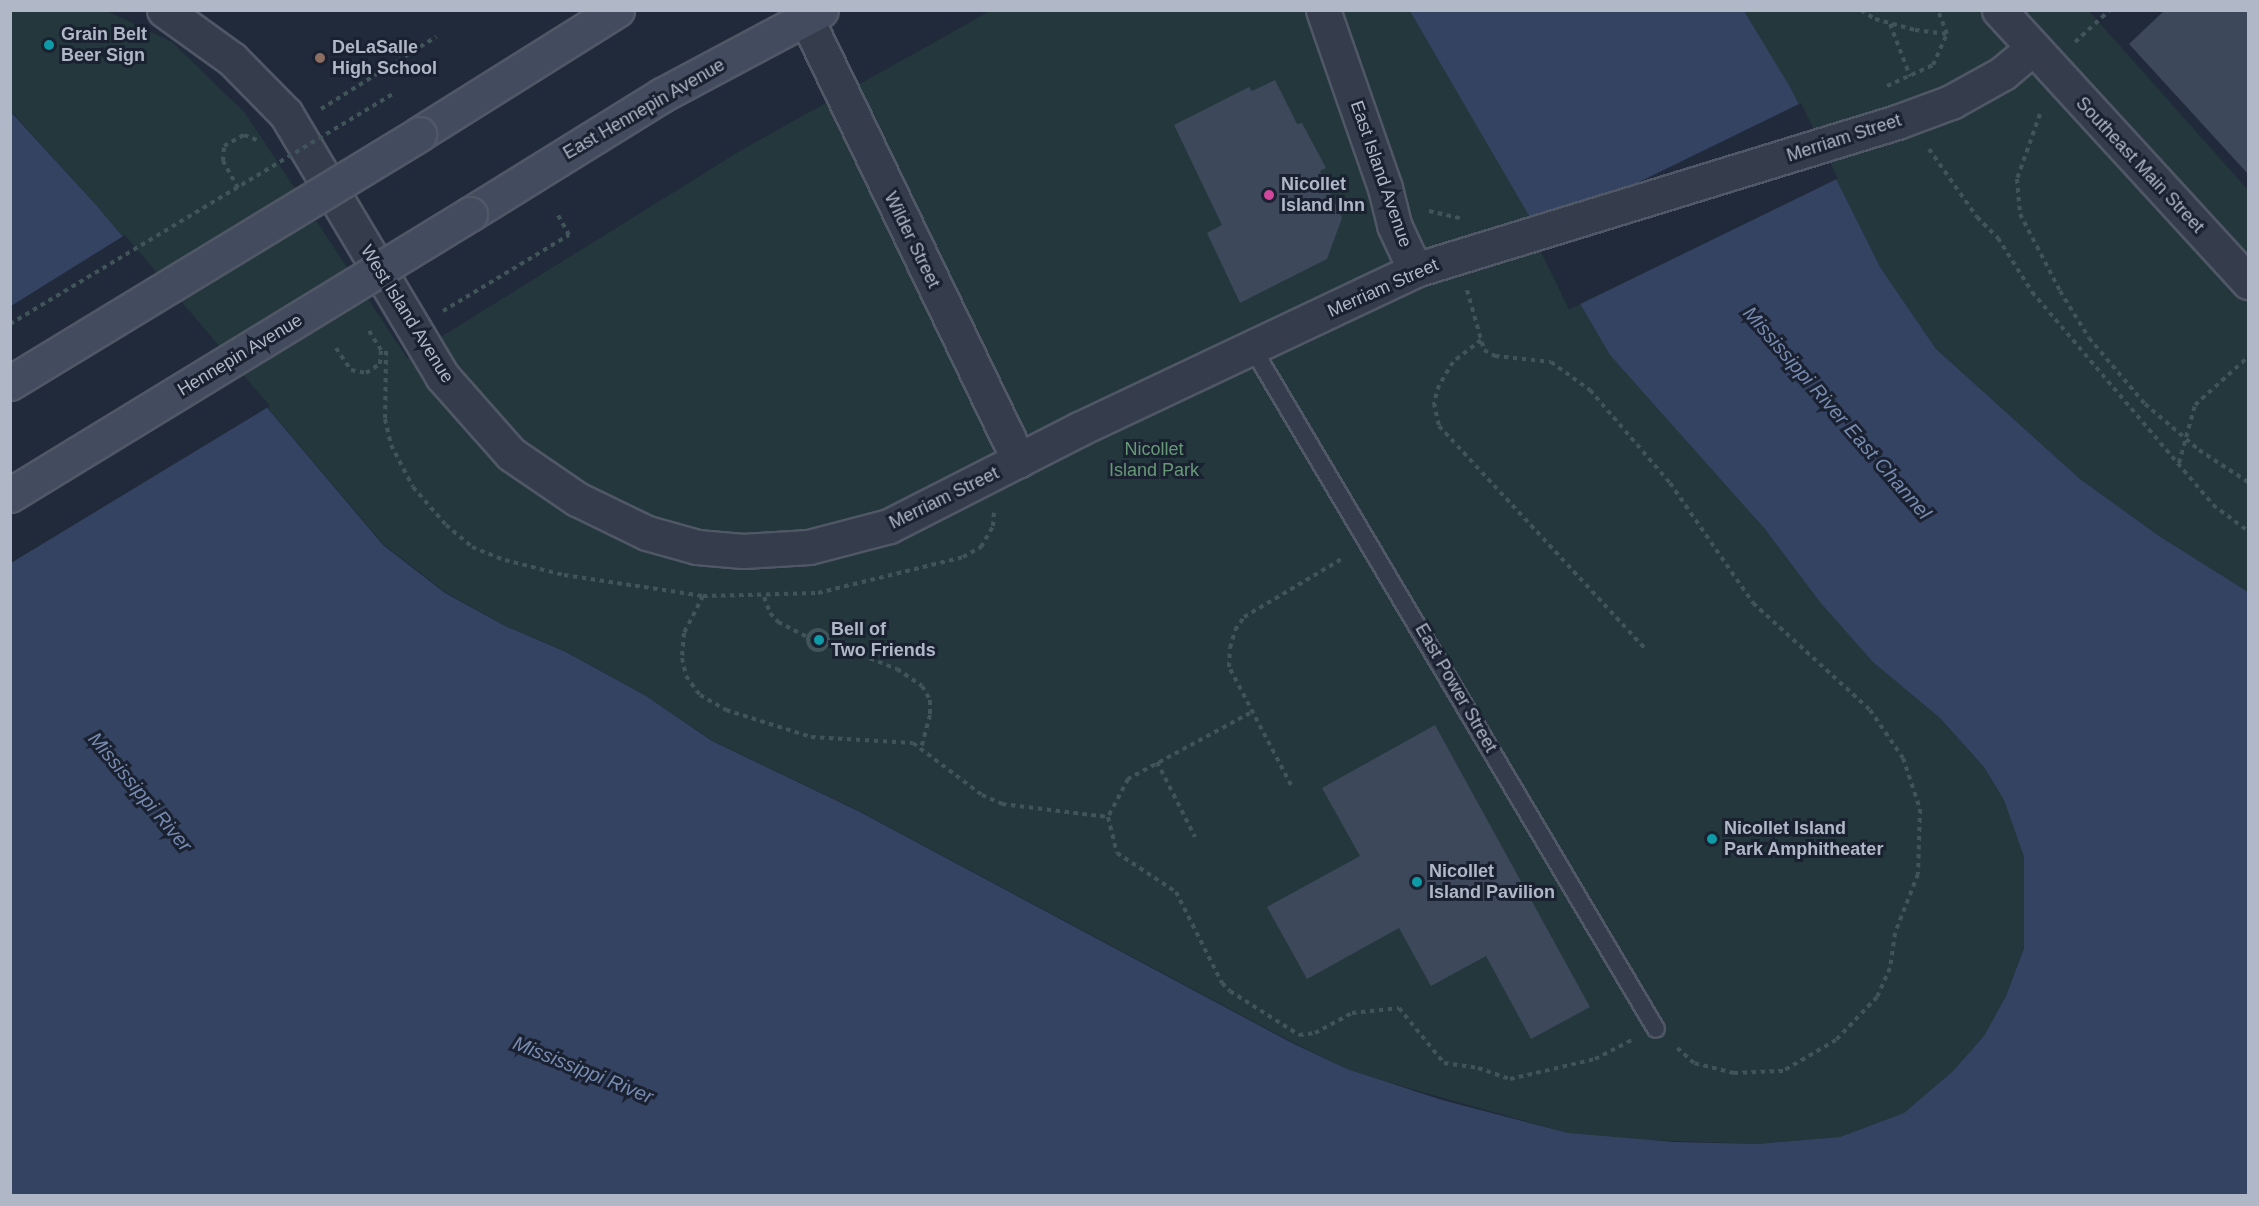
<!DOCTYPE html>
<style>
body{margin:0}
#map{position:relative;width:2259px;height:1206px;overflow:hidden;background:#212a3b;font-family:Arial,sans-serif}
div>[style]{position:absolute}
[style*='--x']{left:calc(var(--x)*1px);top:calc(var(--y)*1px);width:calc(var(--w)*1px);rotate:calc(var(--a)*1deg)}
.green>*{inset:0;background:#23373c}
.water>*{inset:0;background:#354363}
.pier>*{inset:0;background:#212a3b;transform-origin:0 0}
.building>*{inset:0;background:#3d485b}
.path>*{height:4px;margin-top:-2px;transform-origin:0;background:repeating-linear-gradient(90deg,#415459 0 4.5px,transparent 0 9px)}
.path>.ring{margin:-2px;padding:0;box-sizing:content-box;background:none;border:4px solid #415459;border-radius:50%}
.roads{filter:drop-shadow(2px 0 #505766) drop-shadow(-2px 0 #505766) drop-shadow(0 2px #505766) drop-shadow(0 -2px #505766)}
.service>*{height:16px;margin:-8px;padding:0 8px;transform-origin:8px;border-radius:8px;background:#353c4b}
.minor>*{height:33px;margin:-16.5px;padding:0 16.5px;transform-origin:16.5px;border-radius:16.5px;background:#353c4b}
.tertiary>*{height:33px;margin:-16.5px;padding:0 16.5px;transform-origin:16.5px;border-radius:16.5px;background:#353c4b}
.secondary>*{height:33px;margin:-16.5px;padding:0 16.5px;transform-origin:16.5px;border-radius:16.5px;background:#434b5e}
.path-bridge>*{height:4px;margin-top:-2px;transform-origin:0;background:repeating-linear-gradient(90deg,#415459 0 4.5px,transparent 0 9px)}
.bridges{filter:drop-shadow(2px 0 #505766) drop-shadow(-2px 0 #505766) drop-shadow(0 2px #505766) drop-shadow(0 -2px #505766)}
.secondary-bridge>*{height:33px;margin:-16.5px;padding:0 16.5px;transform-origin:16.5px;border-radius:16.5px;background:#434b5e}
.dots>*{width:16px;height:16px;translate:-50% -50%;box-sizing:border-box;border:3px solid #1a2130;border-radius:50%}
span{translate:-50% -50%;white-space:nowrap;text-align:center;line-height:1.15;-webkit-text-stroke:6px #1a2130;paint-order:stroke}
.poi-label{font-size:18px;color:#b0b7c7;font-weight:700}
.left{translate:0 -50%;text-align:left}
.street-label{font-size:18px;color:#b0b7c7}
.park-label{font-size:18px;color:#679977}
.water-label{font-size:20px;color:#778ab0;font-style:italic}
.frame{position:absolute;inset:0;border:12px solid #b0b7c7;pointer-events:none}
</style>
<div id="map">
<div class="green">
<i style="clip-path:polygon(10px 11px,107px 11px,172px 42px,245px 113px,407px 358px,740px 151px,990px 11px,1410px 11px,1940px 718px,1984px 767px,2004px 800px,2024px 857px,2024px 947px,2006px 996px,1984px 1036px,1953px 1071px,1904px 1113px,1840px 1137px,1758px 1144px,1619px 1139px,1568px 1133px,1387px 1082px,1347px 1069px,1292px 1042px,859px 811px,713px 741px,646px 696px,567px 652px,505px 626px,445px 592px,383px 544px,96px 205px,11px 111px)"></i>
<i style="clip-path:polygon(1744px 11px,2089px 11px,2248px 190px,2248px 592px,2159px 536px,2080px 479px,1936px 349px,1880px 267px)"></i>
</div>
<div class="water">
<i style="clip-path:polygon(1410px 11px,1744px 11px,1790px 87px,1880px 267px,1936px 349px,2080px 479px,2159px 536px,2248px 592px,2248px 1195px,11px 1195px,10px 111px,96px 205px,383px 545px,445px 593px,505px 626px,566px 652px,646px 696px,712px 741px,858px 811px,1292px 1043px,1347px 1069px,1442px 1100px,1568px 1133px,1674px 1142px,1758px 1144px,1840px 1137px,1904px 1113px,1953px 1071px,1984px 1036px,2006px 996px,2024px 948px,2024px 857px,2004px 800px,1984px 767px,1940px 718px,1873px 662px,1820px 602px,1765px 529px,1610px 355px)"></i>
</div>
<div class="pier">
<i style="left:1801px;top:103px;width:84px;height:299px;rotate:64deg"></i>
<i style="clip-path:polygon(125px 235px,270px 406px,11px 563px,11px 306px)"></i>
</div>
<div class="building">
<i style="clip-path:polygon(2165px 10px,2248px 10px,2248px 174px,2129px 44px)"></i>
<i style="clip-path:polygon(1275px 80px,1297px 124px,1302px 123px,1326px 168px,1320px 171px,1342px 218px,1327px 259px,1240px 303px,1207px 233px,1222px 225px,1174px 125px,1249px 87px,1252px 91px)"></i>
<i style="clip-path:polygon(1435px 725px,1590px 1007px,1531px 1039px,1486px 956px,1431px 986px,1399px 928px,1307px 979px,1267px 907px,1360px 856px,1322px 788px)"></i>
</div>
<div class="path">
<i style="--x:1861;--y:10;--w:17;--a:33"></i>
<i style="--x:1875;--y:19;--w:41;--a:15.4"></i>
<i style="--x:1915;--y:30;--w:32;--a:7"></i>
<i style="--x:1890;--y:24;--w:56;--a:69"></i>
<i style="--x:2075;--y:42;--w:47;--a:-42.4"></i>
<i style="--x:1887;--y:86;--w:51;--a:-24.5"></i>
<i style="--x:1933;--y:65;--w:34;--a:-66"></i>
<i style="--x:1947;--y:34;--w:26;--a:-111"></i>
<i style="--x:321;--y:109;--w:136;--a:-32.1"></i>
<i style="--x:2040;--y:114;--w:69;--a:109.5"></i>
<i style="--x:2017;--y:179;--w:35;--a:85"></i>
<i style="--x:2020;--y:214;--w:87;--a:62.5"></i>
<i style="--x:2060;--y:291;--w:55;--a:58.3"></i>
<i style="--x:2089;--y:338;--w:87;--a:49.7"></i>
<i style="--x:2145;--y:404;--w:71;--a:40.4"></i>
<i style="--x:2199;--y:450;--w:59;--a:33.1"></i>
<i style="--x:1929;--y:149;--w:83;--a:54.8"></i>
<i style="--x:1977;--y:217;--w:30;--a:45"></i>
<i style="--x:1998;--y:238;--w:64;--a:57.8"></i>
<i style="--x:2032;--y:292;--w:280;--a:49.6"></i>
<i style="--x:2213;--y:505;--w:44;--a:36.6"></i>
<i style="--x:238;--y:188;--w:31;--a:-119"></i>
<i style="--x:223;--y:161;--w:15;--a:-86"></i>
<i style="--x:224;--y:146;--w:23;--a:-29"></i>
<i style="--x:244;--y:135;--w:17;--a:21"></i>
<i style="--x:1429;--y:211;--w:32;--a:13"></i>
<i style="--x:1467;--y:290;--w:62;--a:74.2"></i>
<i style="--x:1484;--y:350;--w:13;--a:29"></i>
<i style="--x:1495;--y:356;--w:56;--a:6.1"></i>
<i style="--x:1551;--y:362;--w:48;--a:35.7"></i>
<i style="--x:1590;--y:390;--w:123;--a:49.3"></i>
<i style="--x:1670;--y:483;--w:146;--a:55.3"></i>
<i style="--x:1753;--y:603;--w:159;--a:42.4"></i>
<i style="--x:1870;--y:710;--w:58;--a:55.5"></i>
<i style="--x:1903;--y:758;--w:54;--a:71.6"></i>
<i style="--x:1920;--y:809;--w:65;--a:91.8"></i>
<i style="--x:1918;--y:874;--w:63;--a:111.3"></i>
<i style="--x:1895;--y:933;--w:35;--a:98"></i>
<i style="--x:1890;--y:968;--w:32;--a:114"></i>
<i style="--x:1877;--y:997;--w:59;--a:133.6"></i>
<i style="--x:1836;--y:1040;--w:61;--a:149.7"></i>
<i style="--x:1783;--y:1071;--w:49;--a:177.7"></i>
<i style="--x:1734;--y:1073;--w:41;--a:-166"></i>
<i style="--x:1694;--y:1063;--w:25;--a:-138"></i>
<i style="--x:443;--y:311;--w:147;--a:-31.1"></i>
<i style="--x:569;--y:235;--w:25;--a:-119"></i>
<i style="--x:1481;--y:340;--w:36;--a:142"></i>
<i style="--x:1453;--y:362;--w:27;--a:121"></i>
<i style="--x:1439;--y:385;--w:19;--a:106"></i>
<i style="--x:1434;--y:403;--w:24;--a:78"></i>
<i style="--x:1439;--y:426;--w:306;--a:47.2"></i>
<i style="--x:336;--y:348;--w:27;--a:56"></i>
<i style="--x:351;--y:370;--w:15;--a:11"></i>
<i style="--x:366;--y:373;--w:17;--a:-33"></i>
<i style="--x:380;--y:364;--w:14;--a:-86"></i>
<i style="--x:381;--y:350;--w:26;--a:-122"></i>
<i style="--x:386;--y:351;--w:68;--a:90.8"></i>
<i style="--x:385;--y:419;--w:27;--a:77"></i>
<i style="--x:391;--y:445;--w:47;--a:62.4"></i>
<i style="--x:413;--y:487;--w:50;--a:49"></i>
<i style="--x:446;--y:525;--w:34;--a:40"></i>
<i style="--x:472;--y:547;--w:35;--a:22"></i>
<i style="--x:505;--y:560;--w:61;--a:14.3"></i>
<i style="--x:564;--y:575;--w:141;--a:8.6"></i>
<i style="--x:703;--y:596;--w:115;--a:-1.5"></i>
<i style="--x:818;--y:593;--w:149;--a:-13.9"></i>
<i style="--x:963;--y:557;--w:21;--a:-29"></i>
<i style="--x:981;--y:547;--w:24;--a:-60"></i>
<i style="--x:993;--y:526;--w:14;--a:-86"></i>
<i style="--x:2179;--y:463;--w:60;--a:-74.6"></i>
<i style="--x:2195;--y:405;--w:72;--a:-42.2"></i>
<i style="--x:703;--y:596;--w:42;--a:117.2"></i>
<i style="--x:684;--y:633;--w:25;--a:95"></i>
<i style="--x:682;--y:658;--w:18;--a:77"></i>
<i style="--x:686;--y:676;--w:24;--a:54"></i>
<i style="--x:700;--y:695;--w:30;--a:30"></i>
<i style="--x:726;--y:710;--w:89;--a:17.6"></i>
<i style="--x:811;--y:737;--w:102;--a:3.4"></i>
<i style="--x:913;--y:743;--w:86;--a:37"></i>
<i style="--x:982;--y:795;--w:22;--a:24"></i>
<i style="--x:1002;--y:804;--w:107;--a:7"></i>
<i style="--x:764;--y:597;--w:17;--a:69"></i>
<i style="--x:770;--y:613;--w:12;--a:48"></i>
<i style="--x:778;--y:622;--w:34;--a:27"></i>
<i class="ring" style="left:808px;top:630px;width:16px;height:16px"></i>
<i style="--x:828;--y:642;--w:74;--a:21.4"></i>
<i style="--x:897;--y:669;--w:30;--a:34"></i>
<i style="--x:922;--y:686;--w:16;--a:60"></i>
<i style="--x:930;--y:700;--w:15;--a:90"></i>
<i style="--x:930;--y:715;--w:34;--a:105"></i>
<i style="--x:1250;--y:713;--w:139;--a:151.6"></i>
<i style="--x:1128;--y:779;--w:43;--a:117.8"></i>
<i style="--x:1108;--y:817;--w:37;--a:76"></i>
<i style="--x:1117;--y:853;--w:71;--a:33.5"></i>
<i style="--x:1176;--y:892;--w:102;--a:63.2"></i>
<i style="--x:1222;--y:983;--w:11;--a:45"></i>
<i style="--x:1230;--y:991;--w:82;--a:32.5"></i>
<i style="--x:1299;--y:1035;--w:16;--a:-7"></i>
<i style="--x:1315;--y:1033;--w:42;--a:-28.4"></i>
<i style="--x:1352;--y:1013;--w:47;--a:-6.1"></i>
<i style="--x:1399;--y:1008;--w:71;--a:50.7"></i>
<i style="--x:1444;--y:1063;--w:34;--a:8"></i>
<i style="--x:1478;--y:1068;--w:34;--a:19"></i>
<i style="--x:1510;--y:1079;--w:87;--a:-13.2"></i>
<i style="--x:1595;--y:1059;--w:42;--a:-27.2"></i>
<i style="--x:1157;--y:762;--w:84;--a:63.1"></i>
<i style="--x:1291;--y:785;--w:133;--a:-117.7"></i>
<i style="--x:1229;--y:667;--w:19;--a:-87"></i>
<i style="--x:1230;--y:648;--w:19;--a:-74"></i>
<i style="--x:1235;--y:630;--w:16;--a:-55"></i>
<i style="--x:1244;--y:617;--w:117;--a:-30.7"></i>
</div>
<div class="roads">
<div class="service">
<i style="--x:1253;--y:349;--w:790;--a:59.35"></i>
</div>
<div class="minor">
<i style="--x:164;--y:10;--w:84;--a:35.8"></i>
<i style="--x:232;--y:59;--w:77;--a:45.5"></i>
<i style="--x:286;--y:114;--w:305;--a:59.2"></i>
<i style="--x:442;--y:376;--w:104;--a:48.5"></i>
<i style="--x:511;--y:454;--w:80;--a:34.3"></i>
<i style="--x:577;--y:499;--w:78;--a:25.9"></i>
<i style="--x:647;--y:533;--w:52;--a:15.6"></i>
<i style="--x:697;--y:547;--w:46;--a:5"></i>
<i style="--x:743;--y:551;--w:66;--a:-3.5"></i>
<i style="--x:809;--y:547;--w:83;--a:-14.7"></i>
<i style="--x:889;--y:526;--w:213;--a:-27"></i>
<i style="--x:1079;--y:429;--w:372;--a:-25.3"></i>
<i style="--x:1415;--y:270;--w:504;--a:-17.07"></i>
<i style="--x:1897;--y:122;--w:58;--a:-20.3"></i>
<i style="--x:1951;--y:102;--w:60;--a:-29.1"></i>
<i style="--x:2003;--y:73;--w:39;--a:-40"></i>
<i style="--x:1323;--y:10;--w:188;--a:70.8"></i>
<i style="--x:1385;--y:188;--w:38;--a:76"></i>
<i style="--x:1394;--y:225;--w:50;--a:65"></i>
<i style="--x:806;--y:18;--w:491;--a:64.3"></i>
</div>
<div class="tertiary">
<i style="--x:1999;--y:10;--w:369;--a:47.5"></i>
</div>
<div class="secondary">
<i style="--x:419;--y:134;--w:234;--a:-32.1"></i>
<i style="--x:470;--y:214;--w:226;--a:-31.8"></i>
<i style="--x:662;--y:95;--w:180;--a:-28.1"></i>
</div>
</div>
<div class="path-bridge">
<i style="--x:10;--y:324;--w:448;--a:-31"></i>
</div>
<div class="bridges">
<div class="secondary-bridge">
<i style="--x:10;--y:383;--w:479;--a:-31.3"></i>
<i style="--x:10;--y:495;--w:539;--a:-31.42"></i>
</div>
</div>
<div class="dots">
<i style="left:49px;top:45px;background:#0f9aa8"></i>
<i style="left:320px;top:58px;background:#8d6e63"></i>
<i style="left:1269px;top:195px;background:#d1479c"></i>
<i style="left:819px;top:640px;background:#0f9aa8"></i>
<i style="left:1712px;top:839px;background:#0f9aa8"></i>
<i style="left:1417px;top:882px;background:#0f9aa8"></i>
</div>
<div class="poi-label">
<span class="left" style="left:61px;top:45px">Grain Belt<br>Beer Sign</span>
<span class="left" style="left:332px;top:58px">DeLaSalle<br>High School</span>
<span class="left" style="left:1281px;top:195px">Nicollet<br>Island Inn</span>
<span class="left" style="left:831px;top:640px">Bell of<br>Two Friends</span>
<span class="left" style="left:1724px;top:839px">Nicollet Island<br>Park Amphitheater</span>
<span class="left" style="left:1429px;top:882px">Nicollet<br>Island Pavilion</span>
</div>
<div class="street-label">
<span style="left:644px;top:109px;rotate:-30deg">East Hennepin Avenue</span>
<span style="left:1844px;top:138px;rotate:-18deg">Merriam Street</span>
<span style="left:2140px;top:165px;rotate:47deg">Southeast Main Street</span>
<span style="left:1381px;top:174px;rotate:71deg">East Island Avenue</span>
<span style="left:912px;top:240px;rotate:64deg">Wilder Street</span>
<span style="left:1383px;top:288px;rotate:-24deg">Merriam Street</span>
<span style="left:407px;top:314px;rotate:58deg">West Island Avenue</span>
<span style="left:240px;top:355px;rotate:-31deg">Hennepin Avenue</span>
<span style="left:944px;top:498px;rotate:-26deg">Merriam Street</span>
<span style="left:1456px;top:688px;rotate:60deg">East Power Street</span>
</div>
<div class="park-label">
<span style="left:1154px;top:460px">Nicollet<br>Island Park</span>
</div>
<div class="water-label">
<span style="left:1837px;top:413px;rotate:49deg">Mississippi River East Channel</span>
<span style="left:140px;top:792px;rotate:50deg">Mississippi River</span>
<span style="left:583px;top:1070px;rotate:22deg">Mississippi River</span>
</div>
<div class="frame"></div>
</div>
